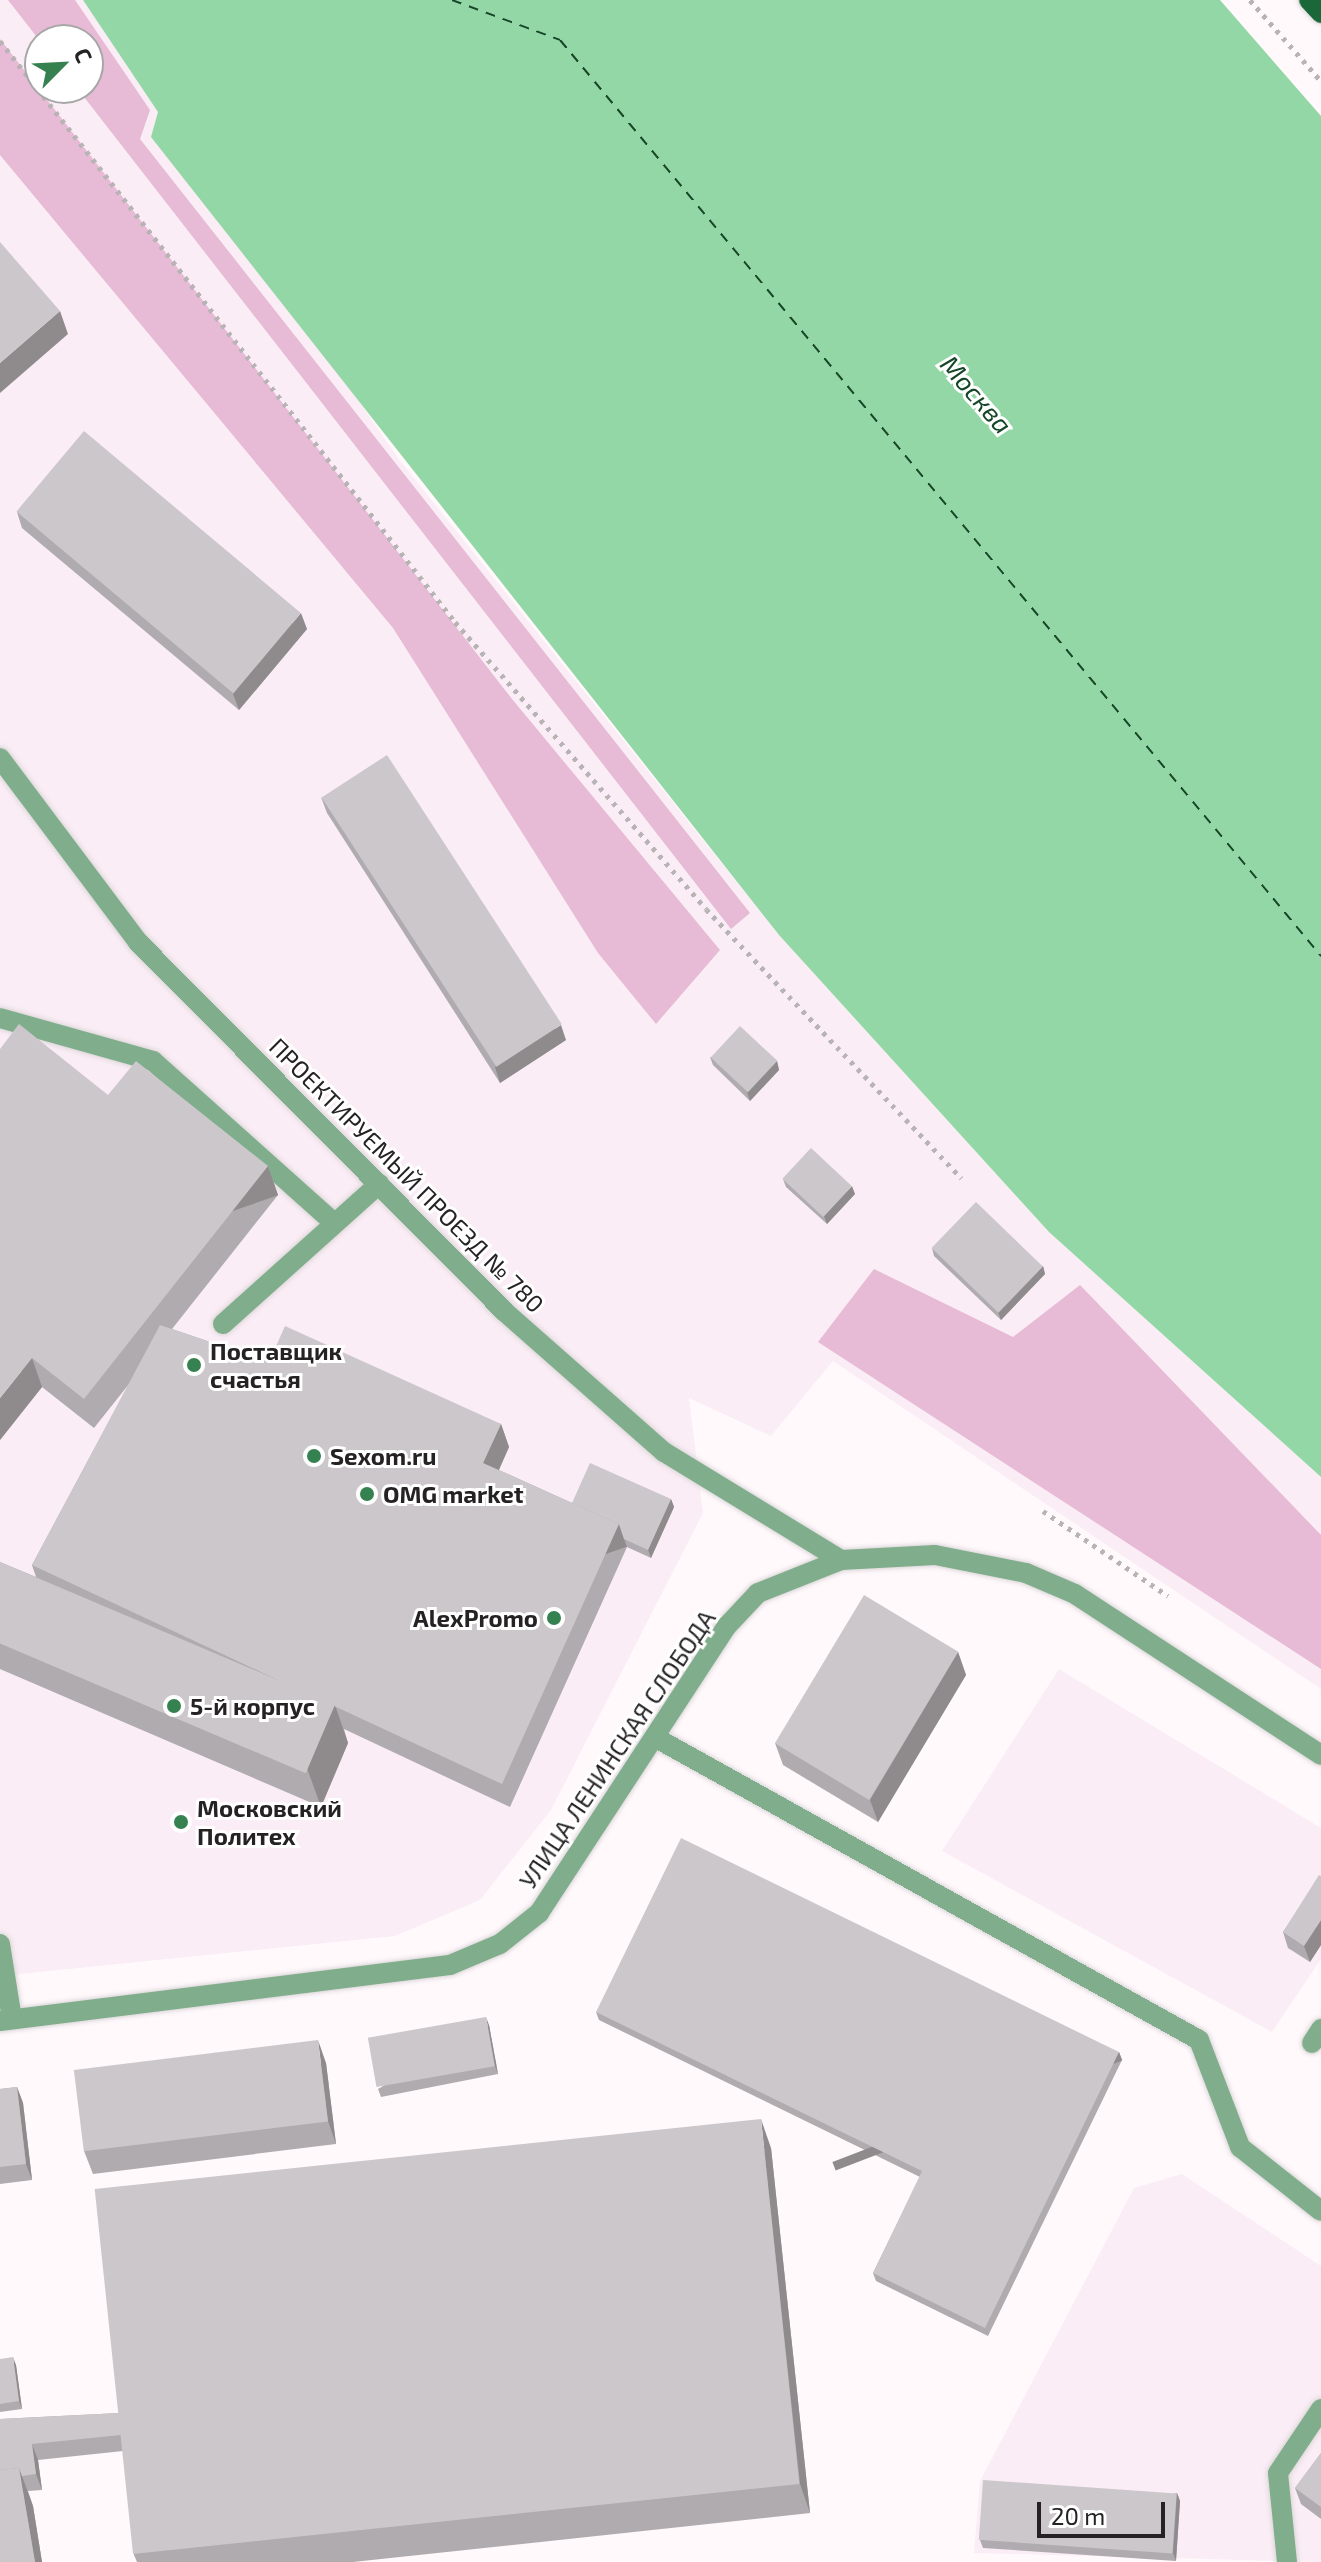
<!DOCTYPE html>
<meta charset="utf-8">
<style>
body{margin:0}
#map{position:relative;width:1321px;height:2562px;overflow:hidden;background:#fff9fc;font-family:"Exo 2",sans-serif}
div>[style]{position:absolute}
.built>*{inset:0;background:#faedf5}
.green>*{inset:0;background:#e7bad5}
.water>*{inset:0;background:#94d7a6}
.ferry>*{height:2px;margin-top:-1px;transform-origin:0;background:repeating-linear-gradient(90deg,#154627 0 10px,transparent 0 18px)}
.path>*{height:5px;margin-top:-2.5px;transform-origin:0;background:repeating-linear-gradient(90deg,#b8b3b5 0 4px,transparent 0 10px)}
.roads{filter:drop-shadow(0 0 2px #dcd7d9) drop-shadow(0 0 2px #dcd7d9)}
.minor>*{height:20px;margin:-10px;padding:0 10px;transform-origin:10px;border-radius:10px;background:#80ae8c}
.major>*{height:20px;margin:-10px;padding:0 10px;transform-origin:10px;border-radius:10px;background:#1a6839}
.wall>*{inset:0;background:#afabae}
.shaded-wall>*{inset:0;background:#8f8b8d;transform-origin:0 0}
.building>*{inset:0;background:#ccc7ca;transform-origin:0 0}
.dots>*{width:22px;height:22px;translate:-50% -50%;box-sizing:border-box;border:4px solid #fff;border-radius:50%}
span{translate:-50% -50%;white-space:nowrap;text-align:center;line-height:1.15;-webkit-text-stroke:6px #fff;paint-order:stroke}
.street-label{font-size:24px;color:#242223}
.poi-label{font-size:24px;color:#242223;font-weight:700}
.left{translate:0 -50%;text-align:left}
.right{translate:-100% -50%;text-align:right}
.water-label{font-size:26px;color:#154627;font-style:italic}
.north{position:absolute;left:24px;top:24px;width:80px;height:80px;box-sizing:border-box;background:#fff;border:2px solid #a7a7a7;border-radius:50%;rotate:66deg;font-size:22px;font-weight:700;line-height:32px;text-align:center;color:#242223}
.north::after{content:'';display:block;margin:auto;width:28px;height:36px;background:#35814f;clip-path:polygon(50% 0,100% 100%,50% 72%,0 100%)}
.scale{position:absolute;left:1037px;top:2502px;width:128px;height:36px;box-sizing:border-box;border:4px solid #242223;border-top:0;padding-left:10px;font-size:24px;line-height:28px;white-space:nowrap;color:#242223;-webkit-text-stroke:6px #fff;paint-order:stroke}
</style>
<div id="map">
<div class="built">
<i style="clip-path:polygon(evenodd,0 0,83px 0,398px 458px,779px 935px,1049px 1232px,1321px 1477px,1321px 1689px,833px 1361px,771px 1436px,689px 1398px,703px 1513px,551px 1810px,480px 1900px,395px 1936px,0 1976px,0 0,40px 40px,88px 40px,88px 88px,40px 88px,40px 40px)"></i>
<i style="clip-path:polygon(1059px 1669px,1321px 1828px,1321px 1959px,1272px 2032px,942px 1851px)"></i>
<i style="clip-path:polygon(1182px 2174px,1321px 2266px,1321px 2562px,974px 2553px,980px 2481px,1134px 2188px)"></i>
</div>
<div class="green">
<i style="clip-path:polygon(8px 0,75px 0,150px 110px,140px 139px,750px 913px,731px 929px,77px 88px,88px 88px,88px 40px,40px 41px)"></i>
<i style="clip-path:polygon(0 39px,512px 699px,720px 950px,656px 1024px,598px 953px,393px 628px,0 155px)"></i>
<i style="clip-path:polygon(874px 1269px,1013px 1337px,1080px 1285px,1321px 1535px,1321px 1669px,818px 1342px)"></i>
</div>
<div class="water">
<i style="clip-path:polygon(83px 0,1220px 0,1321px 116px,1321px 1477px,1049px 1232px,779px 935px,151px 137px,158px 112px)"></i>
</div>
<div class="ferry">
<i style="left:452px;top:0;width:115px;rotate:20.3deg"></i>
<i style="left:560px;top:40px;width:1191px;rotate:50.28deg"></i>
</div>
<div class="path">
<i style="left:1250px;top:0;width:108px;rotate:48.8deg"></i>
<i style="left:0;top:41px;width:738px;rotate:51.93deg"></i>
<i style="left:455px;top:622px;width:381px;rotate:48.8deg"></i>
<i style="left:706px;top:909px;width:371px;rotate:46.5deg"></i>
<i style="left:1043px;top:1511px;width:151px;rotate:34.2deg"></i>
</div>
<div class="roads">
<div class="minor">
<i style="left:0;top:758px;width:230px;rotate:53.1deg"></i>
<i style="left:138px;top:942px;width:520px;rotate:45.23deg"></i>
<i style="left:504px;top:1311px;width:213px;rotate:41.4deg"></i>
<i style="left:664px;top:1452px;width:207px;rotate:31.4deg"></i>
<i style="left:0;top:1018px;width:159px;rotate:15.7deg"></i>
<i style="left:153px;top:1061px;width:243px;rotate:41.8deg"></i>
<i style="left:223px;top:1324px;width:210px;rotate:-41.9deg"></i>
<i style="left:658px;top:1739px;width:619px;rotate:29.09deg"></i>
<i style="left:1199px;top:2040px;width:115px;rotate:69deg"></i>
<i style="left:1240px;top:2147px;width:103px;rotate:38.3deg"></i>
<i style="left:0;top:1944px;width:76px;rotate:80.9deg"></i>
<i style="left:0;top:2021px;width:453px;rotate:-7.1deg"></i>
<i style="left:450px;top:1965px;width:54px;rotate:-22.8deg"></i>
<i style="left:500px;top:1944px;width:50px;rotate:-38.5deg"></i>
<i style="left:539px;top:1913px;width:343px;rotate:-56.8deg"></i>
<i style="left:727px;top:1626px;width:45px;rotate:-46.8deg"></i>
<i style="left:758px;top:1593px;width:89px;rotate:-21.7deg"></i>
<i style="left:841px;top:1560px;width:94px;rotate:-3deg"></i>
<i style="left:935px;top:1555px;width:93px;rotate:11.2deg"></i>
<i style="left:1026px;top:1573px;width:53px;rotate:23.2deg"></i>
<i style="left:1075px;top:1594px;width:294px;rotate:33.2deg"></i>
<i style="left:1312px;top:2043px;width:17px;rotate:-57deg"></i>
<i style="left:1287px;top:2562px;width:89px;rotate:-95.8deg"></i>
<i style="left:1278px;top:2473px;width:77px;rotate:-56.1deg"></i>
</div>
<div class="major">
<i style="left:1309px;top:0;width:18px;rotate:47deg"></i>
</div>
</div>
<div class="wall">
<i style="clip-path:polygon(17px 512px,307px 629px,239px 710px,22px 528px)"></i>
<i style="clip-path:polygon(321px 797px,566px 1040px,500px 1083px,327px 813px)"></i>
<i style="clip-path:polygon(710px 1057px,777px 1061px,779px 1070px,750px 1101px,713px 1065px)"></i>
<i style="clip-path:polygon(108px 1095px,268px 1166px,278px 1195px,172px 1329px,269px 1362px,501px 1424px,509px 1447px,499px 1470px,572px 1503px,671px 1499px,674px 1507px,651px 1558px,627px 1547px,510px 1807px,344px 1729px,348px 1743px,321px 1807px,0 1669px,0 1562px,36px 1577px,32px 1565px,129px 1384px,94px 1428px,42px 1387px,0 1440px)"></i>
<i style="clip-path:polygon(783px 1179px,855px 1194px,827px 1224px,786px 1187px)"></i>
<i style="clip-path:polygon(932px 1248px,1043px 1266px,1045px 1274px,1001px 1320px,934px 1256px)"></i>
<i style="clip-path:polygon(958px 1652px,966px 1675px,878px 1822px,783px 1765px,775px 1743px)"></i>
<i style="clip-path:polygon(1321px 1876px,1321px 1945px,1310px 1962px,1288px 1948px,1283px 1932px)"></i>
<i style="clip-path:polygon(596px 2012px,1119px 2052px,1122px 2060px,988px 2336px,876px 2281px,873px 2273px,920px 2177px,599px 2020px)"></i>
<i style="clip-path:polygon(489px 2025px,498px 2074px,381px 2097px,378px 2089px)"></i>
<i style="clip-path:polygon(326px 2063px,336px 2144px,93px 2174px,84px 2151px)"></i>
<i style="clip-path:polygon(17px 2087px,23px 2103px,32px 2180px,0 2184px,0 2089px)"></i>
<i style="clip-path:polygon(771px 2148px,810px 2513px,353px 2562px,137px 2562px,134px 2555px,123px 2451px,38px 2460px,42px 2490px,28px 2491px,33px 2506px,42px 2562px,0 2562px,0 2419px,119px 2413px)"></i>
<i style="clip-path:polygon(0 2359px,16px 2365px,22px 2409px,0 2412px)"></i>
<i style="clip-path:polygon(1321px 2453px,1321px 2519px,1301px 2504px,1295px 2488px)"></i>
<i style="clip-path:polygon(1177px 2493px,1180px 2501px,1176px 2561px,983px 2548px,980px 2540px)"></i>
</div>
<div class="shaded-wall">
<i style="clip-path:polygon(60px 311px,68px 334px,0 393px,0 363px)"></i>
<i style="clip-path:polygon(301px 613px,307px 629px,239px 710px,233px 694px)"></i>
<i style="clip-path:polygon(561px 1025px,566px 1040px,500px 1083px,495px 1067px)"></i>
<i style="clip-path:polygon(777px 1061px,779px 1070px,750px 1101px,747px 1092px)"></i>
<i style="left:268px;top:1166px;width:31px;height:297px;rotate:71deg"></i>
<i style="clip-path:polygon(852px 1186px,855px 1194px,827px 1224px,824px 1216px)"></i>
<i style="clip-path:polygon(1043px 1266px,1045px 1274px,1001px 1320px,998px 1312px)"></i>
<i style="clip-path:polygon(32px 1358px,42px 1387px,0 1440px,0 1398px)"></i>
<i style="clip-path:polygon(501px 1424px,509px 1447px,492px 1485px,483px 1463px)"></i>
<i style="clip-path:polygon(671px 1499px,674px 1507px,651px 1558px,648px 1550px)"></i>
<i style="left:619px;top:1524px;width:24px;height:285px;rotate:71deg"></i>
<i style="clip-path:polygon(958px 1652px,966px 1675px,878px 1822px,870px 1800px)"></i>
<i style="clip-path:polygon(335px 1705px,348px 1743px,321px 1807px,307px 1768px)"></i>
<i style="clip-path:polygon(1321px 1920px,1321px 1945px,1310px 1962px,1304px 1946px)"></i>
<i style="clip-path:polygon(486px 2017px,489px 2025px,498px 2074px,495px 2066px)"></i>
<i style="clip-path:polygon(318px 2040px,326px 2063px,336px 2144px,328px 2121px)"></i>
<i style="left:1119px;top:2052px;width:9px;height:307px;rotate:69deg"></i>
<i style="clip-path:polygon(17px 2087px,23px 2103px,32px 2180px,26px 2164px)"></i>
<i style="clip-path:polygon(761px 2119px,771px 2148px,810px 2513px,800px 2484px)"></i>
<i style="clip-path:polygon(13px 2357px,16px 2365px,22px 2409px,19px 2401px)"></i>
<i style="clip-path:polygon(32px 2444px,38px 2460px,42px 2490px,36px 2474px)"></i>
<i style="clip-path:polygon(19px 2468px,33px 2506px,42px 2562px,35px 2562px)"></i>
<i style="clip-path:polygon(1177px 2493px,1180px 2501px,1176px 2561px,1173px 2553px)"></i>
</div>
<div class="building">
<i style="clip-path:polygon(0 242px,60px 311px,0 363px)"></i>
<i style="left:84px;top:431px;width:283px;height:105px;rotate:40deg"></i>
<i style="left:387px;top:755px;width:321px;height:78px;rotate:57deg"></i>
<i style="clip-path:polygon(19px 1024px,108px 1095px,136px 1061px,268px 1166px,84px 1399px,32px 1358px,0 1398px,0 1049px)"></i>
<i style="left:740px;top:1026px;width:51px;height:43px;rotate:43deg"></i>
<i style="left:811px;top:1148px;width:56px;height:42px;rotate:43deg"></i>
<i style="left:976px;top:1202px;width:93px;height:64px;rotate:44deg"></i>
<i style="clip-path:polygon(160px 1325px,269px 1362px,285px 1326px,501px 1424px,483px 1463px,619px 1524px,502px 1784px,334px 1706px,335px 1705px,295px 1688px,32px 1565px)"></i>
<i style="clip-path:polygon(590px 1463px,671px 1499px,648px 1550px,624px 1539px,619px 1524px,572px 1503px)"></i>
<i style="left:0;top:1562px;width:364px;height:75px;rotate:23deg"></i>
<i style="left:864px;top:1595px;width:110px;height:173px;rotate:31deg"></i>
<i style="clip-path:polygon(681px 1838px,1119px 2052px,985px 2328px,873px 2273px,922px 2171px,596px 2012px)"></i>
<i style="clip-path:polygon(1319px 1875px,1321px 1876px,1321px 1920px,1304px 1946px,1283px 1932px)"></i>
<i style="left:486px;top:2017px;width:50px;height:120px;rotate:80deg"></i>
<i style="left:318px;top:2040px;width:82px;height:246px;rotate:83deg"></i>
<i style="clip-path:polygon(17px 2087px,26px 2164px,0 2167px,0 2089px)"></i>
<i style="left:761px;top:2119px;width:367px;height:670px;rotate:84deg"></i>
<i style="clip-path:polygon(13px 2357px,19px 2401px,0 2404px,0 2359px)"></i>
<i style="clip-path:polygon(119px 2413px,121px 2435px,32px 2444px,36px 2474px,22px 2476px,19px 2468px,0 2470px,0 2419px)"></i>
<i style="clip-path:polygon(1321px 2453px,1321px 2507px,1295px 2488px)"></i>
<i style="clip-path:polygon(19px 2468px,35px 2562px,0 2562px,0 2470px)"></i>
<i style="left:983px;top:2480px;width:194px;height:60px;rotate:4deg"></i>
</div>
<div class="dots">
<i style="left:194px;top:1365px;background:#35814f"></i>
<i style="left:314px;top:1456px;background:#35814f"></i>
<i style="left:367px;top:1494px;background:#35814f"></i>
<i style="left:554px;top:1618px;background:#35814f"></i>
<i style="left:174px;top:1706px;background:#35814f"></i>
<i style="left:181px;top:1822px;background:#35814f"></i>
</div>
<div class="street-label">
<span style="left:407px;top:1175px;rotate:45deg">ПРОЕКТИРУЕМЫЙ ПРОЕЗД № 780</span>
<span style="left:617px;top:1749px;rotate:-56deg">УЛИЦА ЛЕНИНСКАЯ СЛОБОДА</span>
</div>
<div class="poi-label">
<span class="left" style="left:210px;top:1365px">Поставщик<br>счастья</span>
<span class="left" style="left:330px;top:1456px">Sexom.ru</span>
<span class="left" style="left:383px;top:1494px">OMG market</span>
<span class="right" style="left:538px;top:1618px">AlexPromo</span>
<span class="left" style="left:190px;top:1706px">5-й корпус</span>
<span class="left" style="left:197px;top:1822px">Московский<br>Политех</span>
</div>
<div class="water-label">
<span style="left:977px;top:394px;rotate:49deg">Москва</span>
</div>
<div class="north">С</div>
<div class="scale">20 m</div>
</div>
